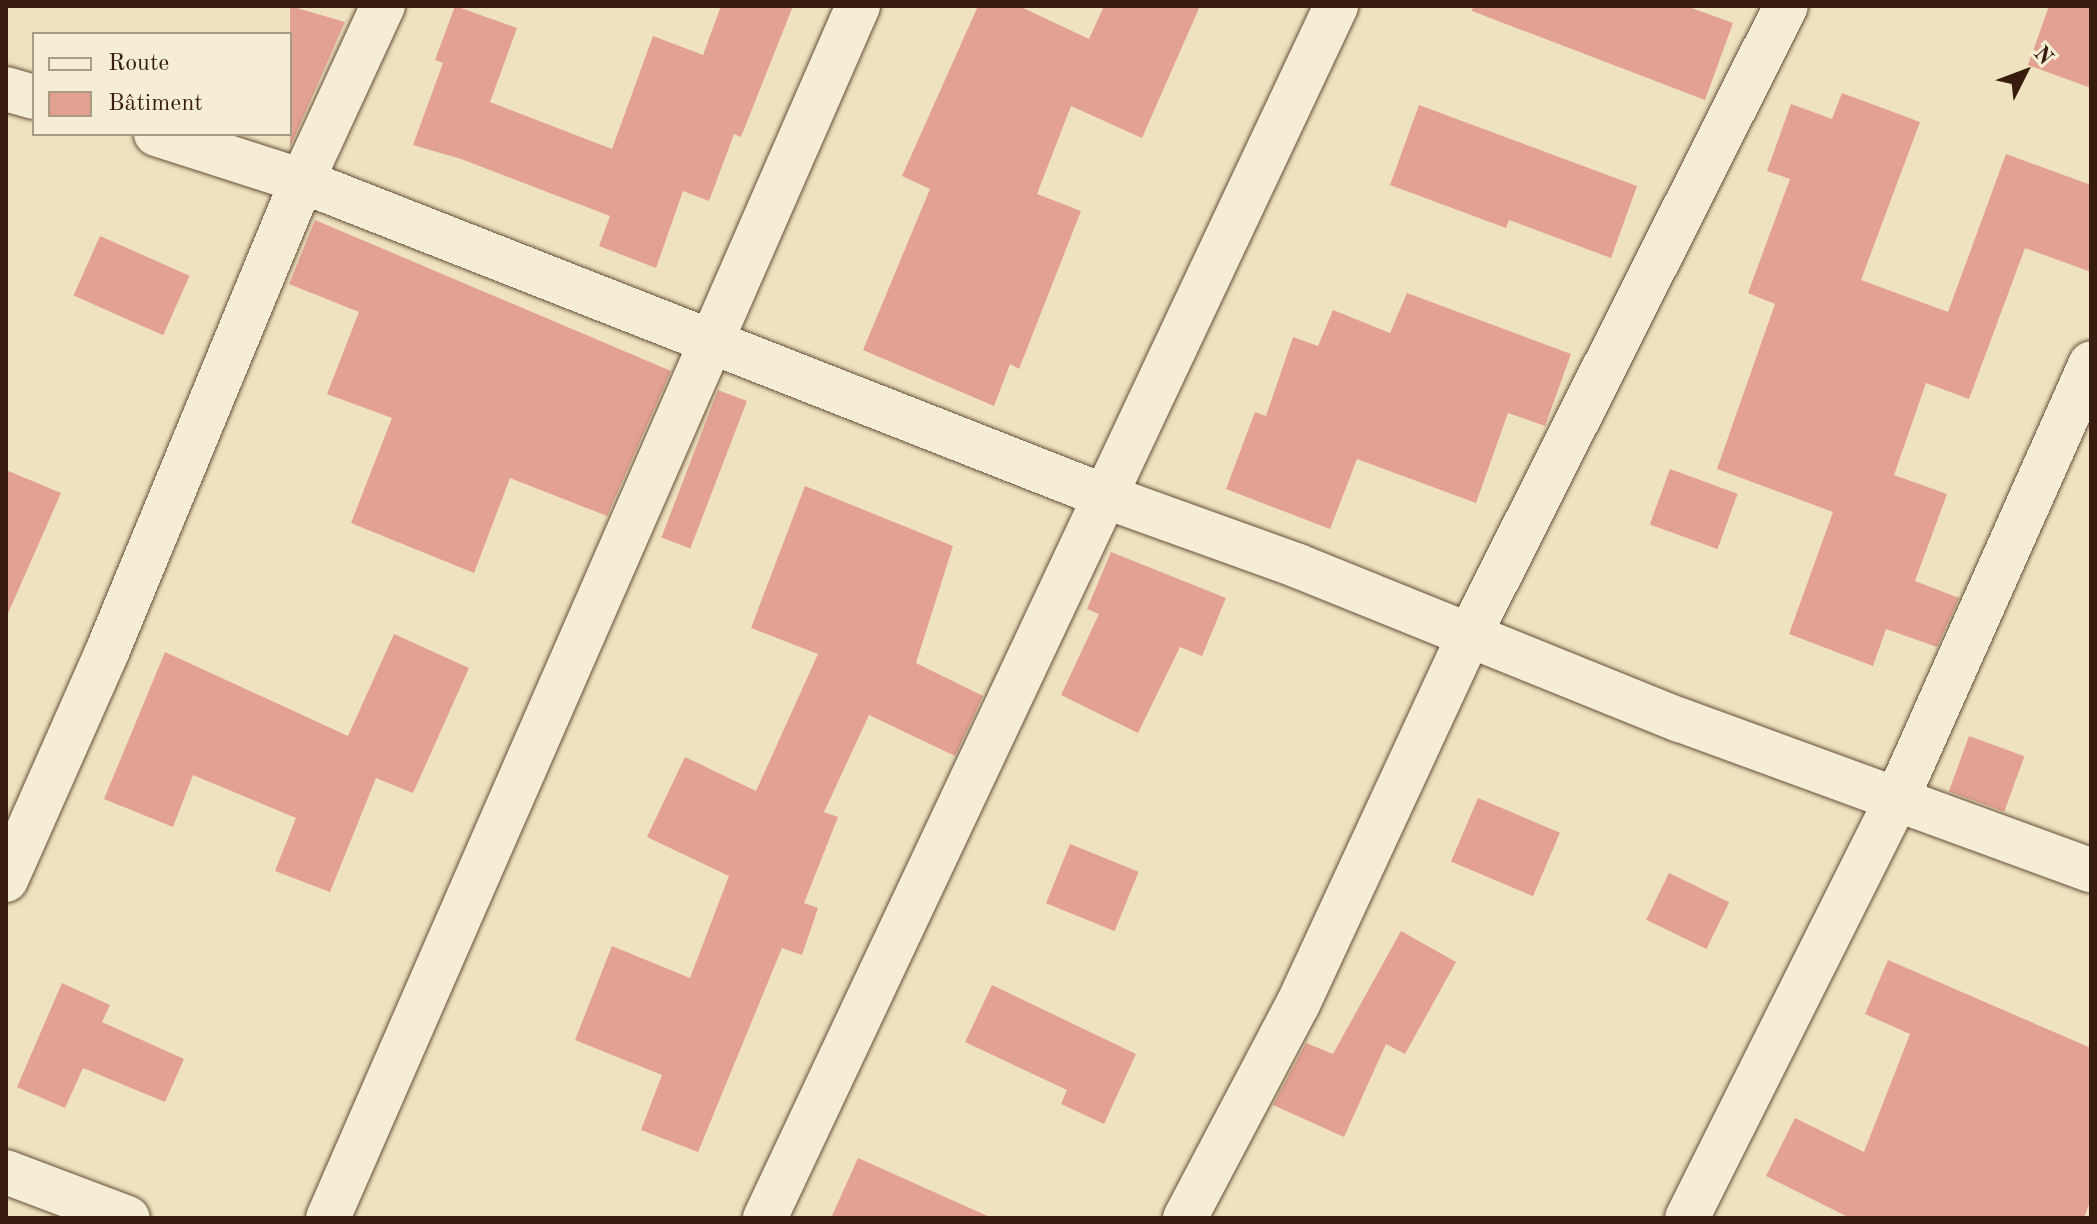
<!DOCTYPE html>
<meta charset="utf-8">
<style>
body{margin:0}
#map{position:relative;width:2097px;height:1224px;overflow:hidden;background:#efe3bf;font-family:"Old Standard TT",serif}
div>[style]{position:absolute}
.building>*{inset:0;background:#e3a191;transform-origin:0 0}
.roads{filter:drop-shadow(0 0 2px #664e3a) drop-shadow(0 0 2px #664e3a)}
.minor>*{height:44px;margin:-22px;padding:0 22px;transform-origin:22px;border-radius:22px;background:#f5edd5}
span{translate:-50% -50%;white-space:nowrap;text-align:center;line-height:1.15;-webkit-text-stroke:7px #f5edd5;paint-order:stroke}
.frame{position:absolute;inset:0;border:8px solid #381d0e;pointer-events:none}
.legend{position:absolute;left:32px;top:32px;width:260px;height:104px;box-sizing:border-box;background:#f5edd5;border:2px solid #a99a85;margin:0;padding:10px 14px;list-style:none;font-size:24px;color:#381d0e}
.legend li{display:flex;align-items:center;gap:16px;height:40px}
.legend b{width:40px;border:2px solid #a99a85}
.north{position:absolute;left:1985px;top:32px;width:80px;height:80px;-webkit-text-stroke:6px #f5edd5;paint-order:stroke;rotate:48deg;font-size:22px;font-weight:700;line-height:32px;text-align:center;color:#381d0e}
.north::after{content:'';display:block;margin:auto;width:28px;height:36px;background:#381d0e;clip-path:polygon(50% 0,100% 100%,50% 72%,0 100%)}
</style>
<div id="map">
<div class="building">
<i style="clip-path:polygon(290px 6px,345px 22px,290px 147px)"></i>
<i style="clip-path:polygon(455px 6px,517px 28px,490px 102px,612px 149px,653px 36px,703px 55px,721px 6px,793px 6px,741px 137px,734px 134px,709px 201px,683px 191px,656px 268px,599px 246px,610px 216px,461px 159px,413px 145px,443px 63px,435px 60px)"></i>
<i style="clip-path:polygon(978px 6px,1019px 6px,1089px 39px,1104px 6px,1200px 6px,1142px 138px,1071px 106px,1037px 194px,1081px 211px,1019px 369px,1010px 364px,994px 406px,863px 350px,930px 189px,902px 176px)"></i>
<i style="clip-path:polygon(1473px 6px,1686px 6px,1733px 23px,1705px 100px,1472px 11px)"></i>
<i style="clip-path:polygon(2049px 6px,2091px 6px,2091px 88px,2028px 65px)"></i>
<i style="clip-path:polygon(1842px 93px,1920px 122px,1861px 280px,1948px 312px,2006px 154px,2091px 185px,2091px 272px,2025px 248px,1969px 399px,1926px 383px,1894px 475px,1947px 494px,1915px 581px,1959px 598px,1937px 647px,1886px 629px,1873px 666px,1789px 634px,1833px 512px,1717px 469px,1775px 304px,1748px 293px,1790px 179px,1767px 171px,1791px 104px,1832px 119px)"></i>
<i style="clip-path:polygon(1419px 105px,1637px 186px,1611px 258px,1509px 220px,1506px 228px,1390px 185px)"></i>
<i style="clip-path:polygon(315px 220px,671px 371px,607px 516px,510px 478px,474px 573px,351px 523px,392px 418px,327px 394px,359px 312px,289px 284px)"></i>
<i style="left:100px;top:236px;width:98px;height:65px;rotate:24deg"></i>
<i style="clip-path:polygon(1407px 293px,1571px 354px,1545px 426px,1508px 413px,1476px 503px,1357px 459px,1330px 529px,1226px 489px,1255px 412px,1266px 416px,1293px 337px,1318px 346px,1333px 310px,1390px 333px)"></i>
<i style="left:718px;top:390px;width:31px;height:158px;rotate:21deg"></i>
<i style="left:1670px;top:469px;width:72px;height:59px;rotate:20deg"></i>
<i style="clip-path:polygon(6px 470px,61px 493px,6px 618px)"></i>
<i style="clip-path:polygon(805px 486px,953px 546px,916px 663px,983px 696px,955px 756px,869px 715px,824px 812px,838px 817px,804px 903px,818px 908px,802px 955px,782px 948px,698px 1152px,641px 1130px,662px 1075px,575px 1040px,612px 946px,690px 978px,729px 876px,647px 837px,685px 757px,756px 791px,818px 654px,751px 628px)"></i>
<i style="clip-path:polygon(1111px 552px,1226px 598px,1202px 656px,1180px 647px,1138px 733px,1061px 695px,1099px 614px,1087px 609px)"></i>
<i style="clip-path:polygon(394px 634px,469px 668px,413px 793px,376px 778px,330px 892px,275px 871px,296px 818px,193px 775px,173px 827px,104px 799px,165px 652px,348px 736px)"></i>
<i style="left:1969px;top:736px;width:59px;height:59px;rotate:20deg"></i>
<i style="left:1478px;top:798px;width:89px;height:69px;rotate:23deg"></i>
<i style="left:1070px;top:844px;width:74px;height:64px;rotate:22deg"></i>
<i style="left:1669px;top:873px;width:67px;height:52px;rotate:26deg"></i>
<i style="clip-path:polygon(1401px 931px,1456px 962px,1405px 1054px,1386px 1044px,1344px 1137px,1273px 1105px,1306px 1043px,1333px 1054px)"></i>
<i style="clip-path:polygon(1888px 960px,2091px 1048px,2091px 1199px,2084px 1218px,1850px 1218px,1766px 1176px,1795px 1118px,1864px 1152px,1910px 1034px,1865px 1014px)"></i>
<i style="clip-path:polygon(62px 983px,110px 1005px,102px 1022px,184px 1059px,165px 1102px,83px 1068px,65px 1108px,17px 1087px)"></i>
<i style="clip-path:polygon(992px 985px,1136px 1054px,1104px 1124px,1061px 1104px,1067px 1090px,965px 1042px)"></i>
<i style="clip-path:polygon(858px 1158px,992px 1218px,831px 1218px)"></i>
</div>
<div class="roads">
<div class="minor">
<i style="left:6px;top:89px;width:29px;rotate:16deg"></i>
<i style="left:156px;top:134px;width:153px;rotate:17.8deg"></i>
<i style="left:302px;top:181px;width:862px;rotate:21.44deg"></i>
<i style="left:1104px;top:496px;width:206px;rotate:19.8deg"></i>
<i style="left:1298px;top:566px;width:412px;rotate:22deg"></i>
<i style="left:1680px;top:720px;width:438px;rotate:20.1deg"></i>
<i style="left:6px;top:880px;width:249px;rotate:-66.1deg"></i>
<i style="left:107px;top:652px;width:510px;rotate:-67.51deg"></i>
<i style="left:302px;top:181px;width:193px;rotate:-65.2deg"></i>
<i style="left:6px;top:1172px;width:130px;rotate:20.7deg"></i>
<i style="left:328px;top:1218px;width:1323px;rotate:-66.38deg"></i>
<i style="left:765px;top:1218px;width:1340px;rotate:-64.77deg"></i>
<i style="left:1185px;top:1218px;width:242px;rotate:-62.2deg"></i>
<i style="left:1298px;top:1004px;width:404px;rotate:-65.1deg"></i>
<i style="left:1468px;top:638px;width:707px;rotate:-63.29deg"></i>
<i style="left:1687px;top:1218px;width:466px;rotate:-63.4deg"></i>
<i style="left:1896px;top:801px;width:479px;rotate:-66deg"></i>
</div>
</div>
<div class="frame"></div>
<ul class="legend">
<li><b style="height:10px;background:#f5edd5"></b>Route</li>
<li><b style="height:22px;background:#e3a191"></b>Bâtiment</li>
</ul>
<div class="north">N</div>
</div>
